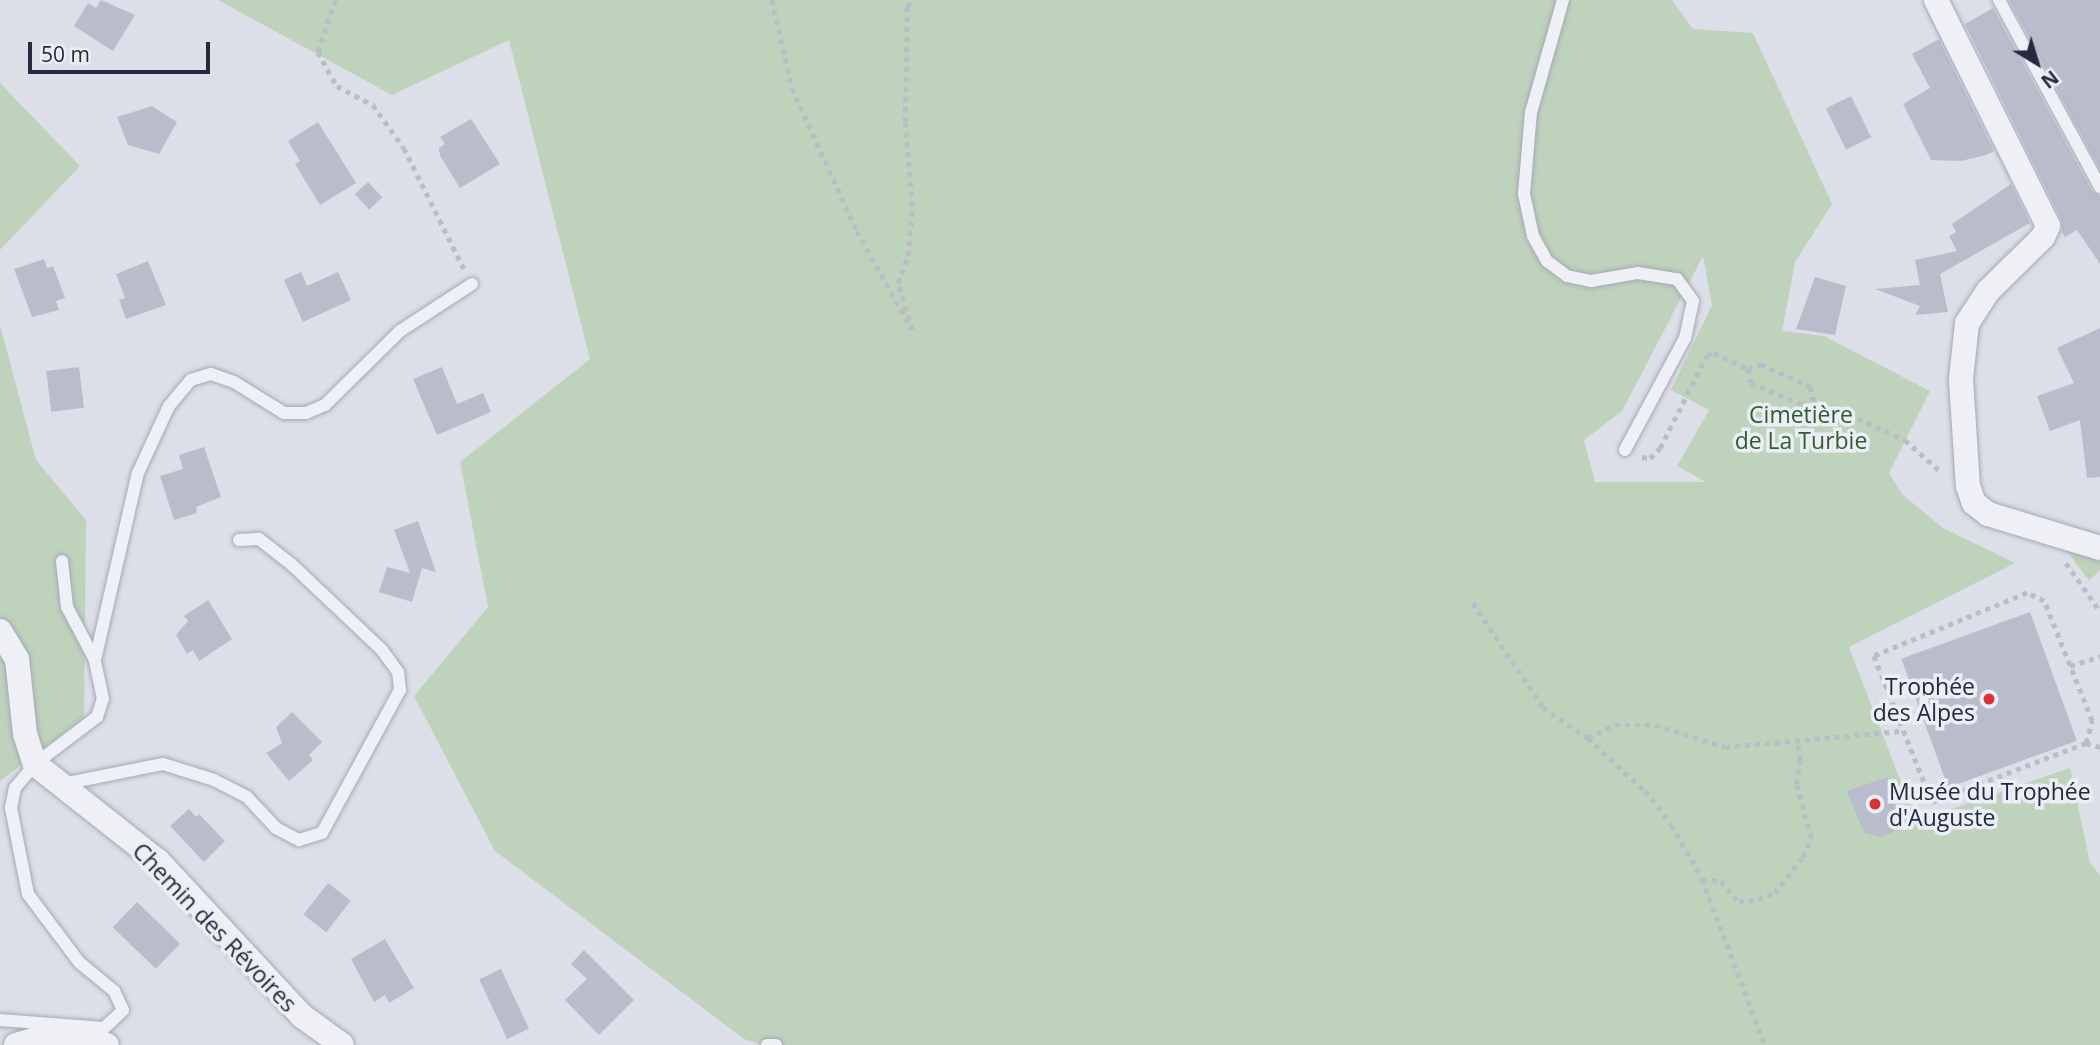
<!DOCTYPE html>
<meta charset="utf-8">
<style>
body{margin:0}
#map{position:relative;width:2100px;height:1045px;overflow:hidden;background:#dcdfe8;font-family:"Open Sans",sans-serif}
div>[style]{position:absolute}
.green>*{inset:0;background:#bed2bc}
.building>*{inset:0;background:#b9bdcb;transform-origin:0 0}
.path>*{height:4.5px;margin-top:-2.25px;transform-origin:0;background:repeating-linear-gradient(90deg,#babdc6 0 5px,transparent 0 10px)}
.roads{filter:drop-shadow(0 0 2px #a5a9b5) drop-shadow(0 0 2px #a5a9b5)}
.lane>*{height:12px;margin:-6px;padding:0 6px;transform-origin:6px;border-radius:6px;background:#eff0f6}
.street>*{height:24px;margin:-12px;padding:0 12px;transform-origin:12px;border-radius:12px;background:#eff0f6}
.dots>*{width:19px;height:19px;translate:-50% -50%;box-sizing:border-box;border:4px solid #ebeef5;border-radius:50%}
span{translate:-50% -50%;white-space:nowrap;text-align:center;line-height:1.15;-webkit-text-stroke:7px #ebeef5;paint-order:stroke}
.park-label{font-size:23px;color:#325c30}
.poi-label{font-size:23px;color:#242a3f}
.right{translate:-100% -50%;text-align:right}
.left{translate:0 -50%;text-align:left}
.street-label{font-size:23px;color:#242a3f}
.north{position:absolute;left:2002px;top:28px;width:70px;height:70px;-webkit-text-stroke:5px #ebeef5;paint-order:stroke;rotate:142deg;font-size:19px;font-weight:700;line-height:28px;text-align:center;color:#242a3f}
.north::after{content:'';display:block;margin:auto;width:24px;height:32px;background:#242a3f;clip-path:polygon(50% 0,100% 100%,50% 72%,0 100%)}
.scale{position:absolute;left:28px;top:42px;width:182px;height:32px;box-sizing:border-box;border:4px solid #242a3f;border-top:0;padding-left:9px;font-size:21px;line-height:24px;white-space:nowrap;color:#242a3f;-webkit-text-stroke:5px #ebeef5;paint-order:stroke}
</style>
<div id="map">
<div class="green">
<i style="clip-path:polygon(evenodd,218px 0,1672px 0,1693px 29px,1753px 33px,1832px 204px,1795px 262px,1782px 331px,1824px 336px,1930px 391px,1889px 473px,1902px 494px,1943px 528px,2015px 563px,1849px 647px,1916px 821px,2070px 768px,2090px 863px,2100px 875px,2100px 1045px,763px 1045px,744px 1039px,495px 851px,414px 696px,488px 607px,460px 462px,590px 359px,509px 40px,392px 95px,218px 0,1703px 256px,1712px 305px,1671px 390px,1709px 410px,1677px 466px,1706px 482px,1595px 482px,1584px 440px,1622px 411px,1703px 256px)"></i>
<i style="clip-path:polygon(0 83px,80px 166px,0 250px)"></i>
<i style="clip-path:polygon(0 325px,36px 460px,86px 520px,84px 718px,0 781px)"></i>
<i style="clip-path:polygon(2065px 548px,2100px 557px,2100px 570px,2089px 581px)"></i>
</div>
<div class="building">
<i style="clip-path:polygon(101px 0,135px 15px,113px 51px,74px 26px,88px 3px,96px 8px)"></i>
<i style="clip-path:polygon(2009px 0,2100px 0,2100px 169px)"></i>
<i style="clip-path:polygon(1993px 8px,2092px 191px,2100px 196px,2100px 264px,2077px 230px,2065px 237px,2062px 232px,2061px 219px,1965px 24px)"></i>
<i style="clip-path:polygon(1939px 39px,1994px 151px,1986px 155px,1961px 161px,1931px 160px,1903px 104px,1930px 88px,1912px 54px)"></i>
<i style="left:1851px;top:96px;width:46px;height:28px;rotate:64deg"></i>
<i style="clip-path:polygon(152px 106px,177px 122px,159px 154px,128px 145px,117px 117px)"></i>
<i style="clip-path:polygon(471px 119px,500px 164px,460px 188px,440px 156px,439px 148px,445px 144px,440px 137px)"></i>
<i style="clip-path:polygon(318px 122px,356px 183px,320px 205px,295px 164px,300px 161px,288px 141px)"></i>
<i style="left:368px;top:182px;width:21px;height:18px;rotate:47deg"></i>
<i style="clip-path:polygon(2011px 184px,2030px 223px,1940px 274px,1948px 312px,1915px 315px,1920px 306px,1875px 289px,1920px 285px,1915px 260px,1957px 251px,1949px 236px,1956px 232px,1952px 224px)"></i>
<i style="clip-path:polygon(44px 259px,47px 268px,53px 266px,65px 298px,56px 301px,59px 310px,32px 317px,14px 269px)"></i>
<i style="clip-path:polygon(148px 261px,166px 305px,126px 319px,119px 300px,125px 298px,116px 274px)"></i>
<i style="clip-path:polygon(301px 272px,307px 286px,338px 272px,351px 300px,303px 322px,284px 280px)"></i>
<i style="clip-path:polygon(1815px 277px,1846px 286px,1835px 335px,1796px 329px)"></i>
<i style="clip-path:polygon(2100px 328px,2100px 477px,2087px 478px,2080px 420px,2050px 431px,2037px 396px,2074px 383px,2057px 348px)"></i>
<i style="left:79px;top:367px;width:41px;height:33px;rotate:83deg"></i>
<i style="clip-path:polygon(442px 367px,457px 404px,483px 393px,491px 412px,437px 435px,413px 379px)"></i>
<i style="clip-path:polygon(204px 447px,221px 497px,196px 507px,197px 513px,174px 520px,160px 476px,183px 469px,179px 455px)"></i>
<i style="clip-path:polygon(418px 521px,436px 572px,422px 568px,412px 602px,379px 592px,387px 567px,410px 573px,394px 530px)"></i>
<i style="clip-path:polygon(208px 600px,232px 639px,199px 661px,193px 650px,187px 654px,176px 635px,188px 621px,184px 616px)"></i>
<i style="left:2030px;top:612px;width:137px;height:137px;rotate:70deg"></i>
<i style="clip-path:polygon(292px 712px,322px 742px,309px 755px,313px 760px,289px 781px,266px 753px,282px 743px,276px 727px)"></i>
<i style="clip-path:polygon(1888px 777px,1903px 818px,1893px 832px,1881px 837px,1864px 833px,1847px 791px)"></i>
<i style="clip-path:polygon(189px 809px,196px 817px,199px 814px,225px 841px,204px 862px,170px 826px)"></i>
<i style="left:328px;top:883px;width:29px;height:40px;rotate:38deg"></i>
<i style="left:137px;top:902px;width:60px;height:35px;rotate:44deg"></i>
<i style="clip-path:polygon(385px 939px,414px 988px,389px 1003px,385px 995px,374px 1002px,351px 959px)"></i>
<i style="clip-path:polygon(584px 950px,634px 1000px,599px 1035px,565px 1000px,587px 979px,571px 964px)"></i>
<i style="left:501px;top:969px;width:66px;height:24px;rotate:65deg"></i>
</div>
<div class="path">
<i style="left:336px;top:0;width:55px;rotate:109.1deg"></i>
<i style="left:318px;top:52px;width:39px;rotate:61deg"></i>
<i style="left:337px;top:86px;width:41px;rotate:27.8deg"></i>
<i style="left:373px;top:105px;width:53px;rotate:54.2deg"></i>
<i style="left:404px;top:148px;width:137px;rotate:63.6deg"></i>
<i style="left:772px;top:0;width:90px;rotate:77.2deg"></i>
<i style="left:792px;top:88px;width:157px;rotate:65.6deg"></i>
<i style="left:857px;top:231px;width:113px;rotate:60.9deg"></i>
<i style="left:912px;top:330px;width:49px;rotate:-106.6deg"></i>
<i style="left:898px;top:283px;width:29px;rotate:-70deg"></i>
<i style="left:908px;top:256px;width:49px;rotate:-85.3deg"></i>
<i style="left:912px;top:207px;width:85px;rotate:-94.7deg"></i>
<i style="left:905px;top:122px;width:115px;rotate:-89deg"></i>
<i style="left:907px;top:7px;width:9px;rotate:-54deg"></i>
<i style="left:2068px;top:219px;width:31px;rotate:-36deg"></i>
<i style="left:1748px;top:369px;width:14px;rotate:78deg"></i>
<i style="left:1751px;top:383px;width:56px;rotate:23.3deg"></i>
<i style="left:1802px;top:405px;width:12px;rotate:-35deg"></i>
<i style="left:1642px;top:457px;width:8px;rotate:7deg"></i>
<i style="left:1650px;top:458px;width:14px;rotate:-45deg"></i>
<i style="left:1660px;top:448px;width:104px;rotate:-63.2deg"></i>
<i style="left:1707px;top:355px;width:7px;rotate:-16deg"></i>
<i style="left:1714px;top:353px;width:38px;rotate:25deg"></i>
<i style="left:1748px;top:369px;width:14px;rotate:-21deg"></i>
<i style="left:1761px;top:364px;width:55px;rotate:24.7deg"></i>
<i style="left:1811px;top:387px;width:11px;rotate:85deg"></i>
<i style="left:1812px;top:398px;width:102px;rotate:24.3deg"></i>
<i style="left:1905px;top:440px;width:50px;rotate:41.7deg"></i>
<i style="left:2066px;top:563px;width:59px;rotate:54.7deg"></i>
<i style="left:1473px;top:603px;width:125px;rotate:56.1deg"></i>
<i style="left:1543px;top:707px;width:55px;rotate:34.6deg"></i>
<i style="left:1588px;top:738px;width:78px;rotate:42.9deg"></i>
<i style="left:1645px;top:791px;width:43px;rotate:51.5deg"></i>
<i style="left:1672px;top:825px;width:62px;rotate:60.9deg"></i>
<i style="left:1702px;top:879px;width:178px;rotate:69.2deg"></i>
<i style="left:2070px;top:666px;width:32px;rotate:-18deg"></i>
<i style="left:1588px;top:738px;width:30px;rotate:-26deg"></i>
<i style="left:1615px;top:725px;width:40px"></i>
<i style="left:1655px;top:725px;width:73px;rotate:17.4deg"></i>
<i style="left:1725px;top:747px;width:177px;rotate:-5.2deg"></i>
<i style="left:2086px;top:743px;width:23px;rotate:-75deg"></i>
<i style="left:2092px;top:721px;width:129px;rotate:-111.8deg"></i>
<i style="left:2044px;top:601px;width:19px;rotate:-155deg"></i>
<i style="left:2027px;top:593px;width:165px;rotate:157.6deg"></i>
<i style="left:1874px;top:656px;width:157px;rotate:68.3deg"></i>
<i style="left:1932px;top:802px;width:165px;rotate:-21deg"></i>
<i style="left:2086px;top:743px;width:15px;rotate:16deg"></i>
<i style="left:1702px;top:879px;width:19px;rotate:6deg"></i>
<i style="left:1721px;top:881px;width:28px;rotate:49deg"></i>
<i style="left:1739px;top:902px;width:19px;rotate:-9deg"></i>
<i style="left:1758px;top:899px;width:17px;rotate:-21deg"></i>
<i style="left:1774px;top:893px;width:46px;rotate:-51.1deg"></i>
<i style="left:1803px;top:857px;width:21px;rotate:-67deg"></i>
<i style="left:1811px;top:838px;width:56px;rotate:-105.5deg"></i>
<i style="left:1796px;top:784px;width:24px;rotate:-81deg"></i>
<i style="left:1800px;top:760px;width:20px;rotate:-99deg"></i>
</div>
<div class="roads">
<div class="lane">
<i style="left:1563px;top:0;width:116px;rotate:105.9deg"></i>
<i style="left:1531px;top:112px;width:82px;rotate:94.9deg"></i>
<i style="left:1524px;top:194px;width:43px;rotate:77.9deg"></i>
<i style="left:1533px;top:236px;width:29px;rotate:61deg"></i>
<i style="left:1547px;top:261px;width:25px;rotate:37deg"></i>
<i style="left:1567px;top:276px;width:25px;rotate:12deg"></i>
<i style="left:1591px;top:281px;width:48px;rotate:-9.7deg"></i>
<i style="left:1638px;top:273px;width:39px;rotate:9deg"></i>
<i style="left:1677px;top:279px;width:27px;rotate:54deg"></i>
<i style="left:1693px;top:301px;width:38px;rotate:102deg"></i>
<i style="left:1685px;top:338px;width:127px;rotate:118.2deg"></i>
<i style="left:1999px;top:0;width:213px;rotate:61.6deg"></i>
<i style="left:95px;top:660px;width:192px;rotate:-77.1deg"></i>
<i style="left:138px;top:473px;width:74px;rotate:-65.2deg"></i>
<i style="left:169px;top:406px;width:34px;rotate:-50deg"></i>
<i style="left:191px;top:380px;width:21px;rotate:-17deg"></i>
<i style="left:211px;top:374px;width:24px;rotate:19deg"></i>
<i style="left:234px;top:382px;width:59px;rotate:31.8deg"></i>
<i style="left:284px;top:413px;width:22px"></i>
<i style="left:306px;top:413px;width:21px;rotate:-23deg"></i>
<i style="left:325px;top:405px;width:105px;rotate:-44.6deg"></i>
<i style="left:400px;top:331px;width:86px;rotate:-33.1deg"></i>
<i style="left:65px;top:789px;width:11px;rotate:-41deg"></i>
<i style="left:73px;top:782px;width:92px;rotate:-11.3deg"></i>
<i style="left:163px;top:764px;width:53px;rotate:17.4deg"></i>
<i style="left:214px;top:780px;width:37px;rotate:27deg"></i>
<i style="left:247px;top:797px;width:42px;rotate:46.9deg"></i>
<i style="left:276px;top:828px;width:26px;rotate:28deg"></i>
<i style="left:299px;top:840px;width:24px;rotate:-17deg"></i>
<i style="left:322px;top:833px;width:163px;rotate:-61.4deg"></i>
<i style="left:400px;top:690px;width:18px;rotate:-96deg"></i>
<i style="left:398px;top:672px;width:27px;rotate:-126deg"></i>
<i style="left:382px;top:650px;width:125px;rotate:-136.6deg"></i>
<i style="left:291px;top:564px;width:41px;rotate:-142deg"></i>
<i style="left:259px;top:539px;width:20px;rotate:177deg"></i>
<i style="left:0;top:1020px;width:104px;rotate:4.4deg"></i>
<i style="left:104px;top:1028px;width:26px;rotate:-43deg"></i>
<i style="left:123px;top:1010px;width:21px;rotate:-115deg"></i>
<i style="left:114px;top:991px;width:45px;rotate:-140.4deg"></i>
<i style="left:79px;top:962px;width:85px;rotate:-126.9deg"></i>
<i style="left:28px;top:894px;width:88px;rotate:-101.2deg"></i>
<i style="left:11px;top:808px;width:20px;rotate:-79deg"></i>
<i style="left:15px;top:788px;width:31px;rotate:-50deg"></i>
<i style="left:35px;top:764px;width:78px;rotate:-37.2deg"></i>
<i style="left:97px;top:717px;width:19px;rotate:-72deg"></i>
<i style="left:103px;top:699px;width:40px;rotate:-102deg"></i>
<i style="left:95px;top:660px;width:60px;rotate:-117.8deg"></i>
<i style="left:67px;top:607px;width:46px;rotate:-96.2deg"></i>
<i style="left:767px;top:1045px;width:9px"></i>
</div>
<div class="street">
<i style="left:1936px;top:0;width:252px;rotate:63.6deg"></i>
<i style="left:2048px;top:226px;width:12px;rotate:114deg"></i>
<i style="left:2043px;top:237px;width:77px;rotate:135.5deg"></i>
<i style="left:1988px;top:291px;width:38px;rotate:123deg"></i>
<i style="left:1967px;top:323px;width:56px;rotate:96.1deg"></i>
<i style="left:1961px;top:379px;width:107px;rotate:86.3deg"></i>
<i style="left:1968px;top:486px;width:18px;rotate:71deg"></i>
<i style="left:1974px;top:503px;width:18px;rotate:38deg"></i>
<i style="left:1988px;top:514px;width:117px;rotate:16.9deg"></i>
<i style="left:0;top:631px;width:33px;rotate:59deg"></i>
<i style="left:17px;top:659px;width:75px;rotate:83.9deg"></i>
<i style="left:25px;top:734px;width:32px;rotate:72deg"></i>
<i style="left:35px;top:764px;width:157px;rotate:38.3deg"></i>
<i style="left:158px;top:861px;width:212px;rotate:47.1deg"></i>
<i style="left:302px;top:1016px;width:49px;rotate:35.9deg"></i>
<i style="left:16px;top:1045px;width:21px;rotate:-17deg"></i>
<i style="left:36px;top:1039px;width:71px;rotate:4.8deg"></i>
</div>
</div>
<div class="dots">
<i style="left:1989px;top:699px;background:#da3333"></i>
<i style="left:1875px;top:804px;background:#da3333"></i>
</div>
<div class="park-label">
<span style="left:1801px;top:427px">Cimetière<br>de La Turbie</span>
</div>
<div class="poi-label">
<span class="right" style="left:1975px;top:699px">Trophée<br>des Alpes</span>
<span class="left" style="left:1889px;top:804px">Musée du Trophée<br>d'Auguste</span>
</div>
<div class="street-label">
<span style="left:215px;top:927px;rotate:46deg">Chemin des Révoires</span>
</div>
<div class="north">N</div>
<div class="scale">50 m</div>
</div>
